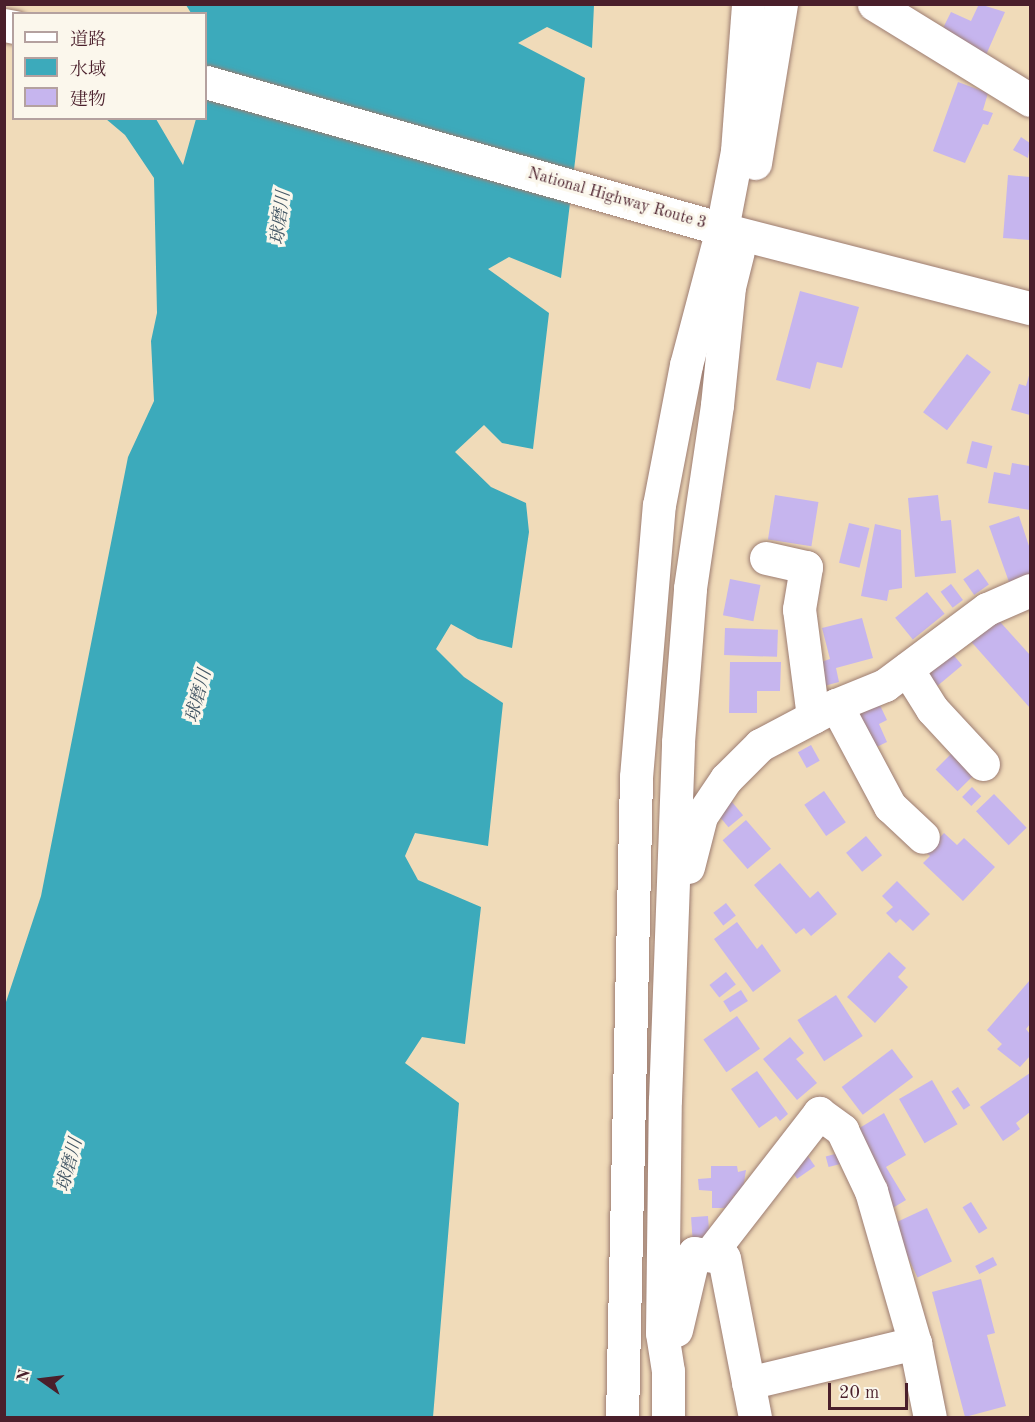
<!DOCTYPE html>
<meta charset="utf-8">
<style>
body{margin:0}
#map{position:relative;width:1035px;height:1422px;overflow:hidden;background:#f0dbb9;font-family:"Old Standard TT","Noto Serif JP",serif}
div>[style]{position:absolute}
.water>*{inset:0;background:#3caabb}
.building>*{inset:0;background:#c6b5ee;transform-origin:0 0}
.roads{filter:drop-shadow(0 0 2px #9d7d72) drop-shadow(0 0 2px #9d7d72)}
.minor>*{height:33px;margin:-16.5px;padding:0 16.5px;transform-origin:16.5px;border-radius:16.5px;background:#fff}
.highway>*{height:33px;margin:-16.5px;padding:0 16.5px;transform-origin:16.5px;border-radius:16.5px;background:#fff}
span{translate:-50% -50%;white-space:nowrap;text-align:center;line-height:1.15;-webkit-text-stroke:6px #fbf7ec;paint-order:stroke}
.street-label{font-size:16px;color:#4a1f2b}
.water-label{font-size:18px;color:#445765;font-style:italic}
.frame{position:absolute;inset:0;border:6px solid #4a1f2b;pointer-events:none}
.legend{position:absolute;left:12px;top:12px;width:195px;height:108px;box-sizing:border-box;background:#fbf7ec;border:2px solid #b4a19f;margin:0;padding:8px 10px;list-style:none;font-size:18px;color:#4a1f2b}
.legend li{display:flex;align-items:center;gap:12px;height:30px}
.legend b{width:30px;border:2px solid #b4a19f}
.north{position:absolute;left:12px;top:1350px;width:60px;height:60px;-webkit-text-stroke:4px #fbf7ec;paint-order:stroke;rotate:284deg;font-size:16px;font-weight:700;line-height:24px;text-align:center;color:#4a1f2b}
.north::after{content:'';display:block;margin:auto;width:21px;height:27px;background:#4a1f2b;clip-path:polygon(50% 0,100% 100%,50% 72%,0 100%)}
.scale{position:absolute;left:828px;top:1383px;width:80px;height:27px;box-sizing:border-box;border:3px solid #4a1f2b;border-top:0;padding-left:8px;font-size:18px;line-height:21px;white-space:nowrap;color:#4a1f2b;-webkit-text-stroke:4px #fbf7ec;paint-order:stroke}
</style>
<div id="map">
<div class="water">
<i style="clip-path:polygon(186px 5px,594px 5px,592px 48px,547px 27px,518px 43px,585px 78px,561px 278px,509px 257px,488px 269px,549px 313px,533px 449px,502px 443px,484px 425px,455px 452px,491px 487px,526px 503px,529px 532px,512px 648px,478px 639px,451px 624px,436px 649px,464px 677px,503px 703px,488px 846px,415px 833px,405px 856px,418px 880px,481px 907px,465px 1044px,422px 1037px,405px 1063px,459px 1103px,433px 1417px,5px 1418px,5px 1005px,41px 896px,128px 457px,154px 401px,151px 341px,157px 313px,154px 178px,125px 135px,106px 119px,156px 119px,183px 165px,196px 119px,206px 118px,206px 14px,191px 13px)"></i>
</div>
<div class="building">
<i style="clip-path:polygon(979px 4px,1005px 12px,986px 55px,940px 34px,951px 12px,971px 21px)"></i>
<i style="clip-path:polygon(958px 82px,988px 93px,983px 110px,993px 113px,988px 125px,983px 124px,965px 163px,933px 151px)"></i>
<i style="clip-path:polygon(1021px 137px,1030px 143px,1028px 158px,1013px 150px)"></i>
<i style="clip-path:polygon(1008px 175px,1030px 177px,1030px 240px,1003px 238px)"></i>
<i style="clip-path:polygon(800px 291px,859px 307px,842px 368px,817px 362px,810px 389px,776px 380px)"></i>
<i style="left:967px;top:354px;width:30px;height:73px;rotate:37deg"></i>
<i style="clip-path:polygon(1030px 372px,1030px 415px,1011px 410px,1019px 384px,1026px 386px)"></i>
<i style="left:972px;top:441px;width:21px;height:23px;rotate:14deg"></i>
<i style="clip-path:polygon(1012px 463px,1030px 466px,1030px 510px,988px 503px,994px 472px,1010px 475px)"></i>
<i style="left:775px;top:495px;width:44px;height:45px;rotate:9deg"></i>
<i style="clip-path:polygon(938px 495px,941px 521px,951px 520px,956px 573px,915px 577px,908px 498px)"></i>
<i style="clip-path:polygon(1019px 516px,1030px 549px,1030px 574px,1009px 582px,989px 526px)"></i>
<i style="left:849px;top:523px;width:21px;height:41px;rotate:14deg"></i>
<i style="clip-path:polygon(875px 524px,901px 530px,902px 588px,889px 590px,887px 601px,861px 596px)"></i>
<i style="left:978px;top:569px;width:19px;height:18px;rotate:55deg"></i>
<i style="left:730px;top:579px;width:31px;height:37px;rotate:11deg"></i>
<i style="left:951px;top:584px;width:20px;height:13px;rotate:53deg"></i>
<i style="left:927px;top:592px;width:28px;height:41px;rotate:51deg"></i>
<i style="clip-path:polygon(993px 614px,1030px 655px,1030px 708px,967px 637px)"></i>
<i style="clip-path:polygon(862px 618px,873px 658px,836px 668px,839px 682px,824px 686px,818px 663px,830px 659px,822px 628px)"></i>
<i style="left:725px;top:628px;width:53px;height:27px;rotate:2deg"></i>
<i style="left:946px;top:646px;width:25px;height:32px;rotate:50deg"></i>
<i style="clip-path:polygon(730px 662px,781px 662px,780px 691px,757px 691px,757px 713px,729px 713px)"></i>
<i style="clip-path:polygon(878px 701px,887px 720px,879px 724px,887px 742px,866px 752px,849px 715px)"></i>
<i style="left:811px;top:745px;width:18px;height:15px;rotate:61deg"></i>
<i style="left:954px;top:751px;width:31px;height:26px;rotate:45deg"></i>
<i style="left:972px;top:787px;width:13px;height:14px;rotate:45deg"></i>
<i style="left:824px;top:791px;width:38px;height:24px;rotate:55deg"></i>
<i style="left:994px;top:794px;width:47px;height:25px;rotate:46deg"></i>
<i style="left:727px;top:796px;width:25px;height:19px;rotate:50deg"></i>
<i style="left:746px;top:820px;width:38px;height:31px;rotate:49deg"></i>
<i style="clip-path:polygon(944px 833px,957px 845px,964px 838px,995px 867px,963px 901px,923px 863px,930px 856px,926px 852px)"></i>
<i style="left:866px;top:836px;width:25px;height:26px;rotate:50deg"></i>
<i style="clip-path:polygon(780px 863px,810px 898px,818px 891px,837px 914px,811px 936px,804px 928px,796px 934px,754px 885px)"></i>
<i style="clip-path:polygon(897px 881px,930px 914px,913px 931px,900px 919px,896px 923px,886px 913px,893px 907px,882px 896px)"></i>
<i style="left:726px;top:903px;width:16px;height:16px;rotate:52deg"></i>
<i style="clip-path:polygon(737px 922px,757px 949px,762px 944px,781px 971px,753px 992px,714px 939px)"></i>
<i style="clip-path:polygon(889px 952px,906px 968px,898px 977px,908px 987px,875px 1023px,847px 997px)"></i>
<i style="left:726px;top:972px;width:16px;height:21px;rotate:52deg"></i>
<i style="clip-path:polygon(1030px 980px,1030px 1024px,1026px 1029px,1030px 1034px,1030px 1056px,1020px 1067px,997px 1049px,1002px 1044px,987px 1030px)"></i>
<i style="left:741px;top:990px;width:13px;height:21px;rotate:58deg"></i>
<i style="left:836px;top:995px;width:49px;height:46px;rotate:57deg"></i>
<i style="left:737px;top:1016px;width:40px;height:41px;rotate:55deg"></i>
<i style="clip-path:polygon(790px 1037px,804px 1053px,796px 1059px,817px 1083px,797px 1100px,763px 1059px)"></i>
<i style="left:892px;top:1049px;width:35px;height:63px;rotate:53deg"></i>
<i style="clip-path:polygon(757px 1071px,788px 1114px,780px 1121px,776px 1116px,759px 1128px,731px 1089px)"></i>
<i style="clip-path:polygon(1030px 1073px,1030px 1112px,1016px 1123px,1020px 1129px,1003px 1141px,980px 1107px)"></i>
<i style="left:932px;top:1080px;width:51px;height:38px;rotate:60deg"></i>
<i style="left:958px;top:1087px;width:22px;height:8px;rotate:56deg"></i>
<i style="clip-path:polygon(884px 1113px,906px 1155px,886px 1167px,906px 1200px,891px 1209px,858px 1129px)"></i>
<i style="left:803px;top:1149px;width:21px;height:22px;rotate:55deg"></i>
<i style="left:846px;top:1151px;width:11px;height:21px;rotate:75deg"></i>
<i style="clip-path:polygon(711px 1166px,737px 1166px,738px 1172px,746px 1170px,742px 1196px,733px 1196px,734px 1208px,712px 1208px,712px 1191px,699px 1190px,698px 1179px,711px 1178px)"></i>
<i style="left:971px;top:1202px;width:31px;height:10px;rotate:58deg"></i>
<i style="left:927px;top:1208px;width:59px;height:38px;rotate:65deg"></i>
<i style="left:708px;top:1216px;width:27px;height:17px;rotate:86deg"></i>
<i style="left:993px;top:1257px;width:9px;height:20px;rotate:63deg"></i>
<i style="clip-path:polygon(981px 1279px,995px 1333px,987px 1335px,1006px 1406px,965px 1417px,932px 1292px)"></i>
</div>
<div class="roads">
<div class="minor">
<i style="left:874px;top:4px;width:183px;rotate:31.6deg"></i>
<i style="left:755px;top:163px;width:161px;rotate:-80.7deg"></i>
<i style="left:766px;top:558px;width:41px;rotate:12.7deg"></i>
<i style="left:806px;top:567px;width:43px;rotate:99.5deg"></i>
<i style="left:799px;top:609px;width:109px;rotate:82.6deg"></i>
<i style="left:907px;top:669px;width:47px;rotate:58deg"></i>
<i style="left:932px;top:709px;width:75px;rotate:47.2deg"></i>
<i style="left:836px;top:705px;width:115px;rotate:61.9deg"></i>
<i style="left:890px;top:806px;width:45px;rotate:43.2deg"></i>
<i style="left:688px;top:867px;width:53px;rotate:-75.7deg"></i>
<i style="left:701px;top:816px;width:45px;rotate:-56deg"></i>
<i style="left:726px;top:779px;width:48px;rotate:-45deg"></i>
<i style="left:760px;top:745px;width:86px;rotate:-27.8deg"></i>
<i style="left:836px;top:705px;width:53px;rotate:-22.2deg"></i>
<i style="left:885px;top:685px;width:127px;rotate:-36.7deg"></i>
<i style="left:987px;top:609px;width:47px;rotate:-23.8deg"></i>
<i style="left:709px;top:1255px;width:180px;rotate:-52.2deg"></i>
<i style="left:819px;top:1113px;width:29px;rotate:36deg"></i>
<i style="left:842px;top:1130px;width:68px;rotate:64.6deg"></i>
<i style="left:871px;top:1191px;width:158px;rotate:73.9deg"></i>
<i style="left:676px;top:1330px;width:79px;rotate:-76.8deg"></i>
<i style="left:694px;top:1253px;width:30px;rotate:9deg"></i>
<i style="left:724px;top:1258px;width:163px;rotate:79deg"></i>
<i style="left:748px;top:1383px;width:172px;rotate:-13.5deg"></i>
<i style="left:915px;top:1343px;width:76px;rotate:78.7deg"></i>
<i style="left:622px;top:1418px;width:641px;rotate:-88.75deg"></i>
<i style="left:636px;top:777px;width:273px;rotate:-85.2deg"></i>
<i style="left:659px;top:505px;width:143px;rotate:-79.1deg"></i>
<i style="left:686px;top:365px;width:141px;rotate:-75.2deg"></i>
<i style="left:722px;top:229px;width:79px;rotate:-79.1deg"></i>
<i style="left:737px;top:151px;width:147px;rotate:-85.7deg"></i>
<i style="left:668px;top:1418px;width:47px;rotate:-90deg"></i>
<i style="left:668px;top:1371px;width:38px;rotate:-99deg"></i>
<i style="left:662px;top:1333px;width:233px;rotate:-89.3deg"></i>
<i style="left:665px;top:1100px;width:358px;rotate:-87.9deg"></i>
<i style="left:678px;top:742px;width:154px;rotate:-85.5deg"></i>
<i style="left:690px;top:588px;width:185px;rotate:-81.6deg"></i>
<i style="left:717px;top:405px;width:119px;rotate:-84.2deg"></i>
<i style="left:729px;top:287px;width:36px;rotate:-76deg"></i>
</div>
<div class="highway">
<i style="left:4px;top:25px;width:10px;rotate:11deg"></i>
<i style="left:206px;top:82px;width:537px;rotate:15.9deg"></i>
<i style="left:722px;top:229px;width:318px;rotate:14.4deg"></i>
</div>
</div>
<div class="street-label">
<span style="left:617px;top:199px;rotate:16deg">National Highway Route 3</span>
</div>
<div class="water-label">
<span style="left:281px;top:218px;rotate:-83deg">球磨川</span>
<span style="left:199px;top:696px;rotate:-75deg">球磨川</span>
<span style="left:70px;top:1165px;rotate:-75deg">球磨川</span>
</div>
<div class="frame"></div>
<ul class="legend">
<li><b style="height:8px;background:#fff"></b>道路</li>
<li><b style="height:16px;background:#3caabb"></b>水域</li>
<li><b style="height:16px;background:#c6b5ee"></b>建物</li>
</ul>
<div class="north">N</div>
<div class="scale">20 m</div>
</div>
